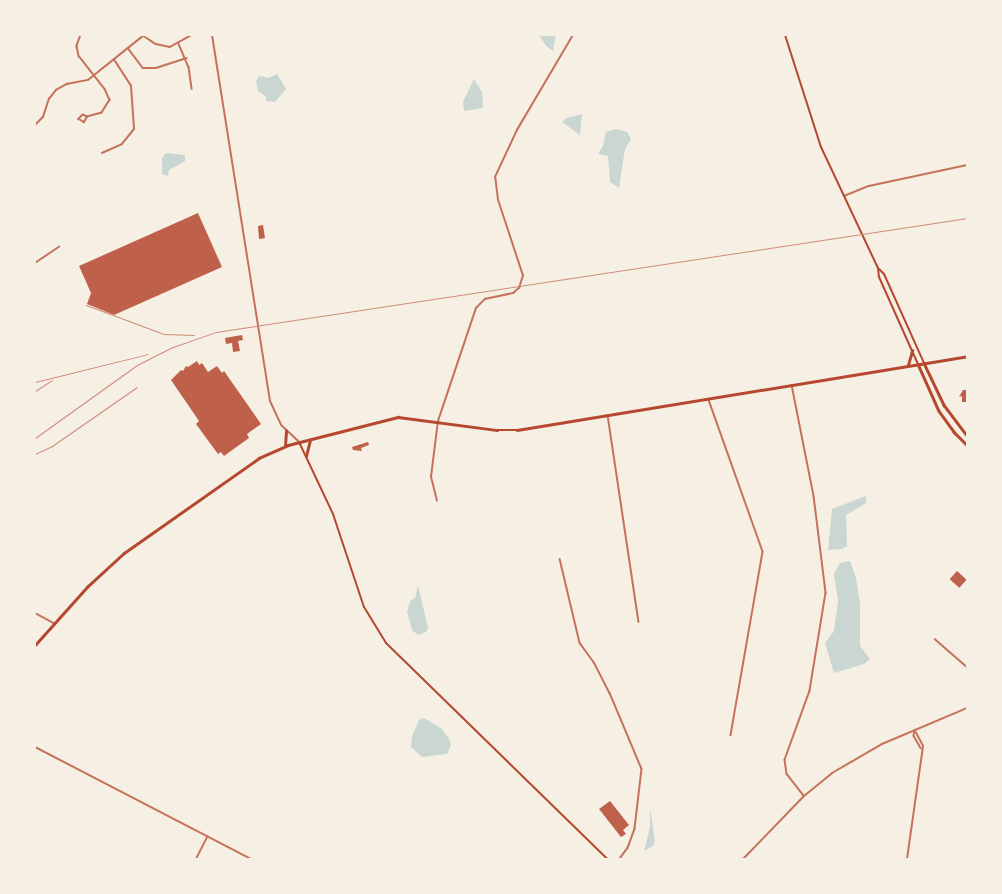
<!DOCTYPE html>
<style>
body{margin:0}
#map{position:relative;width:1002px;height:894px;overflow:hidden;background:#f6efe4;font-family:"DejaVu Sans",sans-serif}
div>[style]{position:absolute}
.water>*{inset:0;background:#c9d6d2}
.building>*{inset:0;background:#bf614a;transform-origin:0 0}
.minor>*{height:1.5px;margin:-0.75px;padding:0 0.75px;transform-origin:0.75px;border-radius:0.75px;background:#c5725c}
.tertiary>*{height:2px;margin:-1px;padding:0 1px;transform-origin:1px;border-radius:1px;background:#c5725c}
.secondary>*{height:2px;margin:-1px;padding:0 1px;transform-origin:1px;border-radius:1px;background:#b5482f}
.primary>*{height:2.5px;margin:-1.25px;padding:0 1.25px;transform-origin:1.25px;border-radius:1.25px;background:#b5482f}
.rail>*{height:1px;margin:-0.5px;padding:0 0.5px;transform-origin:0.5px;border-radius:0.5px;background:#cf8b77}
span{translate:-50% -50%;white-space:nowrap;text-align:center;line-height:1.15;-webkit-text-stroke:3px #f6efe4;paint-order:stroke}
.frame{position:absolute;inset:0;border:36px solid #f6efe4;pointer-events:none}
</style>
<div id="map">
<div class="water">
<i style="clip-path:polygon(539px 35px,556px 35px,553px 51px,546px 46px)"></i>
<i style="clip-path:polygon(277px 74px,286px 89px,275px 102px,266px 101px,266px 97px,258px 91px,256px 81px,259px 76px,268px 78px)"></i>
<i style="clip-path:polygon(474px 79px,482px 92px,483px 108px,464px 111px,463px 102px)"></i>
<i style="clip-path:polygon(582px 114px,580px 135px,562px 122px,567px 118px)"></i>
<i style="clip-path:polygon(616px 129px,627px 132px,631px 139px,625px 149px,619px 188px,610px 182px,608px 156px,598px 154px,603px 146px,606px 132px)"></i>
<i style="clip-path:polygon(166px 153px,185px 155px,185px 161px,169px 170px,168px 176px,162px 174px,162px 158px)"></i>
<i style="clip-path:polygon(866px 496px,866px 503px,846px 515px,847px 546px,842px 549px,828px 550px,832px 509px)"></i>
<i style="clip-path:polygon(850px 561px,856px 578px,860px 604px,860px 646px,870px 659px,864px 664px,834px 673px,825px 643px,834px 631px,838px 601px,834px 574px,840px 563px)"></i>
<i style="clip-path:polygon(418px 586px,428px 627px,427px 631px,418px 635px,412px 630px,407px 611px,411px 600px,415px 598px)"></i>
<i style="clip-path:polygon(424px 718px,442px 729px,449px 739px,451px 745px,447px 754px,422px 757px,411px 747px,412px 736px,419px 720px)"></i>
<i style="clip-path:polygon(650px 808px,655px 841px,653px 846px,644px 851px,650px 827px)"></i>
</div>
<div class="building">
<i style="clip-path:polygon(198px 213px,222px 267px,114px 315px,87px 304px,91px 293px,79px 266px)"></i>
<i style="clip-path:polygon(263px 225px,265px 238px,259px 239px,258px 226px)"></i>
<i style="clip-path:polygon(242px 335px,243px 340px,238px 341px,240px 351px,233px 352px,232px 343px,226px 344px,225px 338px)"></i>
<i style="clip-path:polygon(197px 361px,199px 365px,202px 363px,208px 372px,217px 366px,222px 373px,224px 371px,261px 424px,247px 434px,249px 438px,224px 456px,221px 452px,218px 454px,196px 424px,199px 421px,171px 380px,181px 370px,183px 371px,186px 366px,188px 367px)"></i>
<i style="clip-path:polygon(963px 390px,967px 390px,967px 402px,962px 402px,962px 396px,959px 397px)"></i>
<i style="clip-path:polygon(368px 442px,369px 445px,361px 448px,362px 451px,353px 450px,352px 447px)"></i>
<i style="left:957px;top:571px;width:13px;height:11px;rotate:42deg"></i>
<i style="clip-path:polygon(610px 801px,629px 825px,623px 830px,626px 834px,621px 837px,599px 809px)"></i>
</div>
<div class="minor">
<i style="left:81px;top:35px;width:12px;rotate:110deg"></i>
<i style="left:77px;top:46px;width:10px;rotate:79deg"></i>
<i style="left:79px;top:56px;width:42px;rotate:51.8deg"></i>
<i style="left:105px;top:89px;width:12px;rotate:66deg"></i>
<i style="left:110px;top:100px;width:15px;rotate:122deg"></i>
<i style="left:102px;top:113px;width:16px;rotate:165deg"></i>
<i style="left:87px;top:117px;width:4px;rotate:-153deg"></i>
<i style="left:83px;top:115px;width:6px;rotate:135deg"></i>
<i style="left:79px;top:119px;width:6px;rotate:31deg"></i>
<i style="left:84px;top:122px;width:6px;rotate:-59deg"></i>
<i style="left:144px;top:36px;width:14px;rotate:34deg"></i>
<i style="left:156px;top:44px;width:14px;rotate:12deg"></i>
<i style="left:170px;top:47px;width:25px;rotate:-29deg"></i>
<i style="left:179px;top:44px;width:25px;rotate:67deg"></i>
<i style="left:189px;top:67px;width:22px;rotate:82deg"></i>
<i style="left:128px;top:48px;width:25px;rotate:53deg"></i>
<i style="left:143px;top:68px;width:13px"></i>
<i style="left:156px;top:68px;width:32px;rotate:-18deg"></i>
<i style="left:35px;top:125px;width:11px;rotate:-45deg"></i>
<i style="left:43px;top:117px;width:19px;rotate:-72deg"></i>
<i style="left:49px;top:99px;width:11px;rotate:-52deg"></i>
<i style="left:56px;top:90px;width:13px;rotate:-29deg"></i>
<i style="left:67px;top:84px;width:21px;rotate:-11deg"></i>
<i style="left:88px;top:80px;width:70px;rotate:-38.7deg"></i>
<i style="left:102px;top:153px;width:22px;rotate:-24deg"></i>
<i style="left:122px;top:144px;width:19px;rotate:-51deg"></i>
<i style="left:134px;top:129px;width:43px;rotate:-94deg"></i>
<i style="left:131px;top:86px;width:31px;rotate:-123deg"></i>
<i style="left:844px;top:196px;width:27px;rotate:-22deg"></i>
<i style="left:869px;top:186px;width:100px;rotate:-12.1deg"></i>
<i style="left:35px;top:263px;width:29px;rotate:-34deg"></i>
<i style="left:792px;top:385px;width:113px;rotate:78.8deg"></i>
<i style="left:814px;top:496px;width:98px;rotate:82.9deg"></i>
<i style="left:826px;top:593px;width:99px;rotate:99.3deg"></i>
<i style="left:810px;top:691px;width:73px;rotate:109.9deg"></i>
<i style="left:785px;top:760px;width:14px;rotate:82deg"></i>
<i style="left:787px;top:774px;width:28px;rotate:52deg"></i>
<i style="left:709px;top:400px;width:161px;rotate:70.4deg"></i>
<i style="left:763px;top:552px;width:186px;rotate:99.9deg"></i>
<i style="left:608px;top:415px;width:209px;rotate:81.5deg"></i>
<i style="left:437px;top:501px;width:25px;rotate:-104deg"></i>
<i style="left:431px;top:477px;width:56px;rotate:-82.9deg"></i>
<i style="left:438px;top:421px;width:119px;rotate:-71.4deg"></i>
<i style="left:476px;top:308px;width:13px;rotate:-45deg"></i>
<i style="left:485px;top:299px;width:29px;rotate:-12deg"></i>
<i style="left:513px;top:293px;width:8px;rotate:-40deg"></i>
<i style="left:519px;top:288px;width:13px;rotate:-72deg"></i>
<i style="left:523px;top:276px;width:80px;rotate:-108.2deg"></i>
<i style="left:498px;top:200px;width:23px;rotate:-97deg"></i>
<i style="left:495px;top:177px;width:52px;rotate:-64.9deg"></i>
<i style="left:517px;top:130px;width:110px;rotate:-59.5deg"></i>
<i style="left:560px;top:559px;width:86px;rotate:76.6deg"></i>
<i style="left:580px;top:643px;width:24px;rotate:54deg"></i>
<i style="left:594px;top:662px;width:35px;rotate:63deg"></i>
<i style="left:610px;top:693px;width:82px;rotate:67.2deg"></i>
<i style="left:642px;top:769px;width:60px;rotate:96.7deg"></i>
<i style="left:635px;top:829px;width:20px;rotate:110deg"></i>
<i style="left:628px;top:848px;width:14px;rotate:126deg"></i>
<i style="left:35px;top:613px;width:21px;rotate:28deg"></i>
<i style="left:935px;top:639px;width:43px;rotate:41.2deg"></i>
<i style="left:915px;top:730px;width:6px;rotate:99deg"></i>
<i style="left:914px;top:736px;width:14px;rotate:60deg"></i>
<i style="left:196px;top:859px;width:25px;rotate:-63deg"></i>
<i style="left:907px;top:859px;width:114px;rotate:-81.9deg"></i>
<i style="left:923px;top:746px;width:15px;rotate:-118deg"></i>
</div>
<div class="tertiary">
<i style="left:212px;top:35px;width:371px;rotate:81deg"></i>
<i style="left:270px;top:401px;width:26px;rotate:65deg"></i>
<i style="left:281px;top:425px;width:25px;rotate:43deg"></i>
<i style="left:35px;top:747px;width:243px;rotate:27.4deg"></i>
<i style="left:743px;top:859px;width:88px;rotate:-45.9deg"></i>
<i style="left:804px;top:796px;width:36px;rotate:-39deg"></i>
<i style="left:832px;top:773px;width:58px;rotate:-30.1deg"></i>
<i style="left:882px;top:744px;width:92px;rotate:-23deg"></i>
</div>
<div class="secondary">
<i style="left:785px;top:35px;width:118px;rotate:72.2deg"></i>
<i style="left:821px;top:147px;width:134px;rotate:64.8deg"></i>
<i style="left:878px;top:268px;width:9px;rotate:84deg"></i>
<i style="left:879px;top:277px;width:95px;rotate:65.9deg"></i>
<i style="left:879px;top:269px;width:7px;rotate:45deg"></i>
<i style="left:884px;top:274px;width:98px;rotate:65.8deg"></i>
<i style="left:299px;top:442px;width:80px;rotate:64.7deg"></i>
<i style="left:333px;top:514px;width:98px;rotate:71.6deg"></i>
<i style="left:364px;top:607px;width:42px;rotate:58.6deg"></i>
<i style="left:386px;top:643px;width:309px;rotate:44.3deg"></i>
</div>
<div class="primary">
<i style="left:924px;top:363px;width:47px;rotate:64.5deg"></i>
<i style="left:944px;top:405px;width:38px;rotate:53deg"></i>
<i style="left:918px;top:364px;width:51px;rotate:65.9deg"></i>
<i style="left:939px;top:411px;width:26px;rotate:54deg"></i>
<i style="left:954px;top:432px;width:18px;rotate:45deg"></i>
<i style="left:908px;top:365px;width:15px;rotate:-74deg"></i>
<i style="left:285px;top:446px;width:15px;rotate:-86deg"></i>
<i style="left:306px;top:456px;width:16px;rotate:-76deg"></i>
<i style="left:35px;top:645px;width:78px;rotate:-48.1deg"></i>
<i style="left:87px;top:587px;width:50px;rotate:-42.6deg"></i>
<i style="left:124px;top:553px;width:165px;rotate:-35.1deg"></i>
<i style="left:259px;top:458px;width:32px;rotate:-24deg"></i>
<i style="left:288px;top:445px;width:114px;rotate:-14.3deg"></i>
<i style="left:398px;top:417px;width:100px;rotate:7.5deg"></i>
<i style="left:497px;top:430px;width:20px"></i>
<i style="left:517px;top:430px;width:456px;rotate:-9.3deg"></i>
</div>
<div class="rail">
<i style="left:86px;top:305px;width:83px;rotate:20.4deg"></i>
<i style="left:164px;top:334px;width:30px;rotate:2deg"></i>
<i style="left:35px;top:382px;width:116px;rotate:-13.9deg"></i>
<i style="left:35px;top:391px;width:20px;rotate:-33deg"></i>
<i style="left:35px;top:438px;width:125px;rotate:-35.6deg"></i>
<i style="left:137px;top:365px;width:37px;rotate:-27deg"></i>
<i style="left:170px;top:348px;width:49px;rotate:-19.2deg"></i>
<i style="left:216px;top:332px;width:760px;rotate:-8.63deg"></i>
<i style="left:35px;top:454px;width:19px;rotate:-25deg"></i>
<i style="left:52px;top:446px;width:103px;rotate:-34.8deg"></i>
</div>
<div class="frame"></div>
</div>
